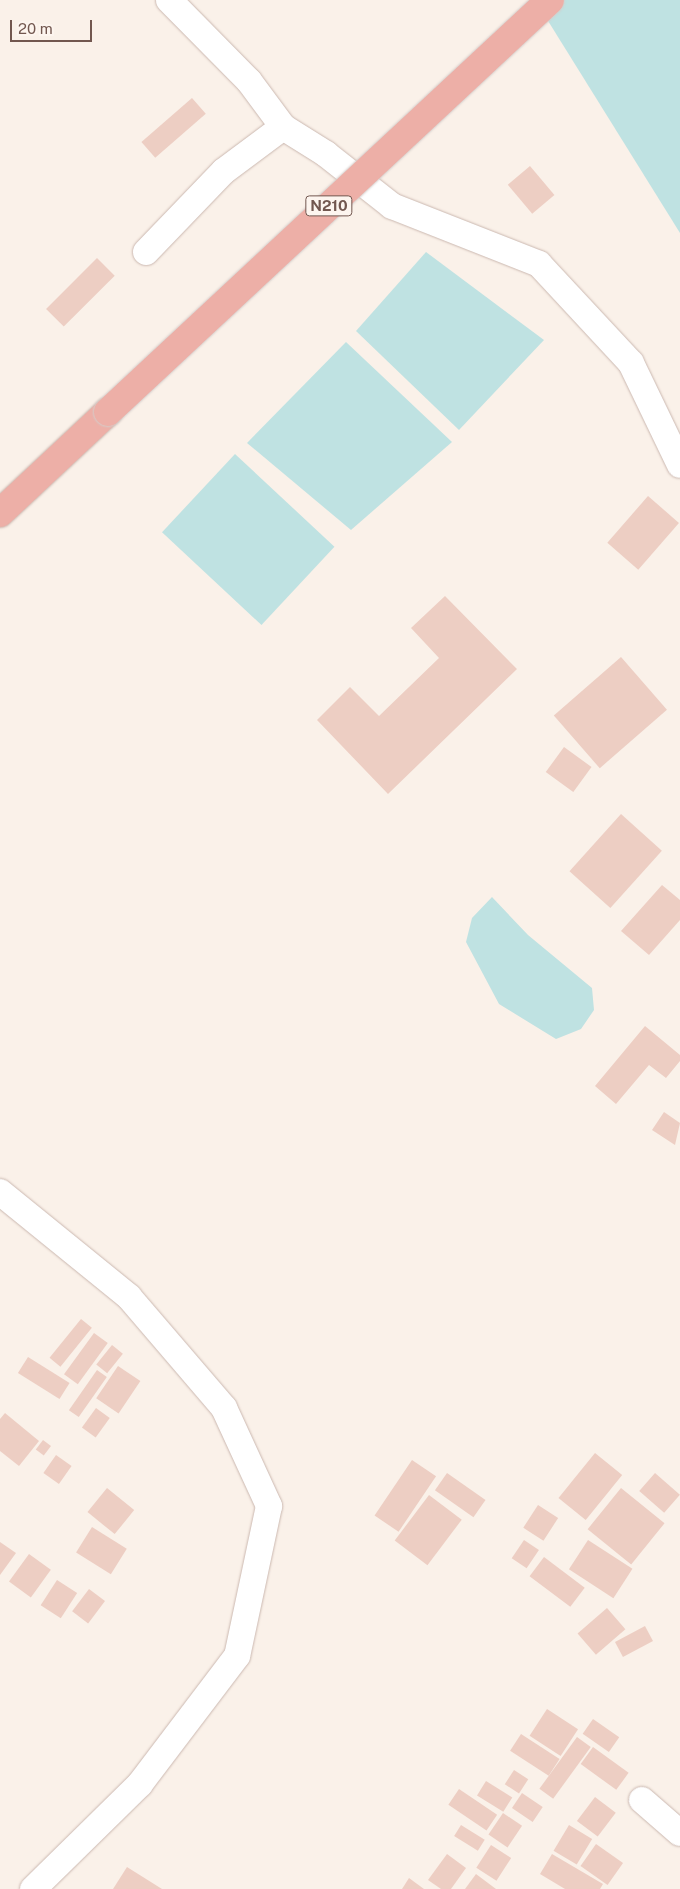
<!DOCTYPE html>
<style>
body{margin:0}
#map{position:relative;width:680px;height:1889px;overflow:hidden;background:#faf1e9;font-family:"Public Sans",sans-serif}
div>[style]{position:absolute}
.water>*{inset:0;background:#bfe2e2;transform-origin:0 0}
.building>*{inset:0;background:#edcec3;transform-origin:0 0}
.roads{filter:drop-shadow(0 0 1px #cbb8b0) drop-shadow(0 0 1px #cbb8b0)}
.minor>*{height:26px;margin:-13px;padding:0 13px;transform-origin:13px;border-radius:13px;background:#fff}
.highway>*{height:28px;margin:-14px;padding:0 14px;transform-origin:14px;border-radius:14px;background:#edafa7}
.bridges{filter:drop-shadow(0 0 1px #d5cdca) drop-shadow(0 0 1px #d5cdca)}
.highway-bridge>*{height:28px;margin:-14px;padding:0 14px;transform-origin:14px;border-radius:14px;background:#edafa7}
span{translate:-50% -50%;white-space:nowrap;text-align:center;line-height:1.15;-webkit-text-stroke:5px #fdf5ef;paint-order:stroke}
.shield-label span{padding:1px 4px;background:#fdf5ef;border:1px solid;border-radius:4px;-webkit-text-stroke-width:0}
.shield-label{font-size:15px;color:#72574f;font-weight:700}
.scale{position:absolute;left:10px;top:20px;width:82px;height:22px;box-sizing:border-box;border:2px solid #72574f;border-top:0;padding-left:6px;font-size:15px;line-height:18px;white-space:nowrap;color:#72574f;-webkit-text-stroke:4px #fdf5ef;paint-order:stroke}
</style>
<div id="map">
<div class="water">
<i style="clip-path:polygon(535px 0,680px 0,680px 233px)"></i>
<i style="clip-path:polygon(426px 252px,544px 340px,459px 430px,356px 331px)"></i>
<i style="clip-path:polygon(346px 342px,452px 442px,351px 530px,247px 443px)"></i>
<i style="left:235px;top:454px;width:136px;height:107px;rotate:43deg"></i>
<i style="clip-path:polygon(492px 897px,528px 935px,592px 988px,594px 1010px,581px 1029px,556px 1039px,499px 1004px,466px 942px,472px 918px)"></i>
</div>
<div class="building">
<i style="left:192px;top:98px;width:21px;height:67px;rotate:49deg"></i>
<i style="left:530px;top:166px;width:38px;height:29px;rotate:50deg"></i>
<i style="left:97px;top:258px;width:25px;height:72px;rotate:45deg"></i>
<i style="left:648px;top:496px;width:41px;height:62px;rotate:41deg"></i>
<i style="clip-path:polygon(445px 596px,517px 669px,388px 794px,317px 720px,350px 687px,379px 716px,439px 658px,411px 628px)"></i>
<i style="left:621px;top:657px;width:70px;height:89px;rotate:49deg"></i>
<i style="left:564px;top:747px;width:34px;height:31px;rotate:36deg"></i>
<i style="left:621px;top:814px;width:55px;height:77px;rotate:42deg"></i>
<i style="clip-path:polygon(662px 885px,680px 900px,680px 920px,649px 955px,621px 931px)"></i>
<i style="clip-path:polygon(645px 1026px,680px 1055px,680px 1061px,666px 1078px,649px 1065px,616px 1104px,595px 1086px)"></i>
<i style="clip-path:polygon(664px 1112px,680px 1123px,675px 1145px,652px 1130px)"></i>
<i style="left:81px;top:1319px;width:14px;height:50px;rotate:39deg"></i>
<i style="left:94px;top:1333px;width:17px;height:51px;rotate:36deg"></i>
<i style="left:112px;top:1345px;width:14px;height:25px;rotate:39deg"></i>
<i style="left:28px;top:1357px;width:49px;height:19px;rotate:32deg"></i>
<i style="left:118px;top:1366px;width:27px;height:39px;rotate:34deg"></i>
<i style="left:97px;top:1370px;width:12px;height:49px;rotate:35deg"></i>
<i style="left:96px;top:1408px;width:17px;height:24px;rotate:36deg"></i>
<i style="clip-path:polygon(5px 1413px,39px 1441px,19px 1466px,0 1451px,0 1419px)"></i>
<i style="left:43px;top:1440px;width:10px;height:12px;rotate:37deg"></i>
<i style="left:595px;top:1453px;width:35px;height:58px;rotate:39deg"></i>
<i style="left:56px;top:1455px;width:19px;height:22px;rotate:35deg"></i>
<i style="left:412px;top:1460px;width:29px;height:67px;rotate:34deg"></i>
<i style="left:447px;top:1473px;width:47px;height:21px;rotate:35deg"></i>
<i style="left:655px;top:1473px;width:33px;height:24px;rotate:41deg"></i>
<i style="left:107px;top:1488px;width:35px;height:31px;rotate:39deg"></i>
<i style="left:621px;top:1488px;width:56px;height:53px;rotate:39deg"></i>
<i style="left:429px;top:1495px;width:41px;height:57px;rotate:37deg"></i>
<i style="left:538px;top:1505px;width:24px;height:27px;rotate:33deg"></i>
<i style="left:92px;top:1527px;width:41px;height:30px;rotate:32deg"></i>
<i style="left:524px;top:1540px;width:18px;height:22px;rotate:34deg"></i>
<i style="left:588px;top:1540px;width:53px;height:35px;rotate:33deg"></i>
<i style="clip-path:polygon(0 1542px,16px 1553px,0 1575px)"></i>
<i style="left:29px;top:1554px;width:27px;height:34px;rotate:36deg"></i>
<i style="left:544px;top:1557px;width:51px;height:24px;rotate:37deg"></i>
<i style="left:57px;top:1580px;width:24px;height:30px;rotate:33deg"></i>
<i style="left:89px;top:1589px;width:20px;height:28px;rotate:37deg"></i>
<i style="left:607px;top:1608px;width:28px;height:39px;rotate:49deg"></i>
<i style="left:645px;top:1626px;width:17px;height:34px;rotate:62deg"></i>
<i style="left:547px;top:1709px;width:37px;height:32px;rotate:33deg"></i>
<i style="left:593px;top:1719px;width:32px;height:18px;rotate:35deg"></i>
<i style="left:521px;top:1734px;width:46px;height:20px;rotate:33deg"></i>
<i style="left:577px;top:1737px;width:17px;height:64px;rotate:36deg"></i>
<i style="left:593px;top:1747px;width:44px;height:21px;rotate:36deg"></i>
<i style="left:514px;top:1770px;width:17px;height:17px;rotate:33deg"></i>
<i style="left:486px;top:1781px;width:31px;height:17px;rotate:32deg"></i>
<i style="left:459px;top:1789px;width:46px;height:19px;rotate:34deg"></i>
<i style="left:522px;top:1793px;width:25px;height:18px;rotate:34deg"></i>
<i style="left:595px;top:1797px;width:26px;height:30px;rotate:37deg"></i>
<i style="left:503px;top:1813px;width:23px;height:26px;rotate:34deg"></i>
<i style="left:461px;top:1825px;width:28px;height:13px;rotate:32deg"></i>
<i style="left:569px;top:1825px;width:27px;height:30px;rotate:31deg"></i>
<i style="left:596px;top:1844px;width:33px;height:27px;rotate:35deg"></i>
<i style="left:491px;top:1845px;width:24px;height:27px;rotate:33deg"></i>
<i style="clip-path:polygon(447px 1854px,466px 1868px,451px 1889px,441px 1889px,428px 1880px)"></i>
<i style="clip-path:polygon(552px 1854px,603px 1884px,600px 1889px,565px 1889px,540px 1874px)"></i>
<i style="clip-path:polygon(127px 1867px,162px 1889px,113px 1889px)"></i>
<i style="clip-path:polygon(476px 1874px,496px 1889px,465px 1889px)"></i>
<i style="clip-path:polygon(409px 1878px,424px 1889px,402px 1889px)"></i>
</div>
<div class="roads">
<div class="minor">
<i style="left:169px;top:0;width:114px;rotate:45.4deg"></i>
<i style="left:249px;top:81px;width:57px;rotate:53.5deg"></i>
<i style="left:283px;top:127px;width:51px;rotate:32.1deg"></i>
<i style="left:326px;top:154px;width:84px;rotate:38.2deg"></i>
<i style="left:392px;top:206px;width:158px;rotate:21.5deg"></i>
<i style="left:539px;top:264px;width:135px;rotate:47.1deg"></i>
<i style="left:631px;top:363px;width:113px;rotate:64.3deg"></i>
<i style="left:146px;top:252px;width:112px;rotate:-46.1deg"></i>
<i style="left:224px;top:171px;width:74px;rotate:-36.7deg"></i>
<i style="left:0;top:1192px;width:166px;rotate:39.1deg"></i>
<i style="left:129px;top:1297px;width:146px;rotate:49.4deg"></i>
<i style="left:224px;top:1408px;width:108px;rotate:65.3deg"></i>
<i style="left:269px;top:1506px;width:153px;rotate:102deg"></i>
<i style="left:237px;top:1656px;width:161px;rotate:127.2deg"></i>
<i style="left:140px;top:1784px;width:150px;rotate:135.5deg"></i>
<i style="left:642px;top:1800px;width:50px;rotate:41deg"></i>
</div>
<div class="highway">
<i style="left:0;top:513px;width:148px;rotate:-43.1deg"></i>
</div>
</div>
<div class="bridges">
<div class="highway-bridge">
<i style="left:108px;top:412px;width:604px;rotate:-42.99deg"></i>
</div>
</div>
<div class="shield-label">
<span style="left:329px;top:206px">N210</span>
</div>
<div class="scale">20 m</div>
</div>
